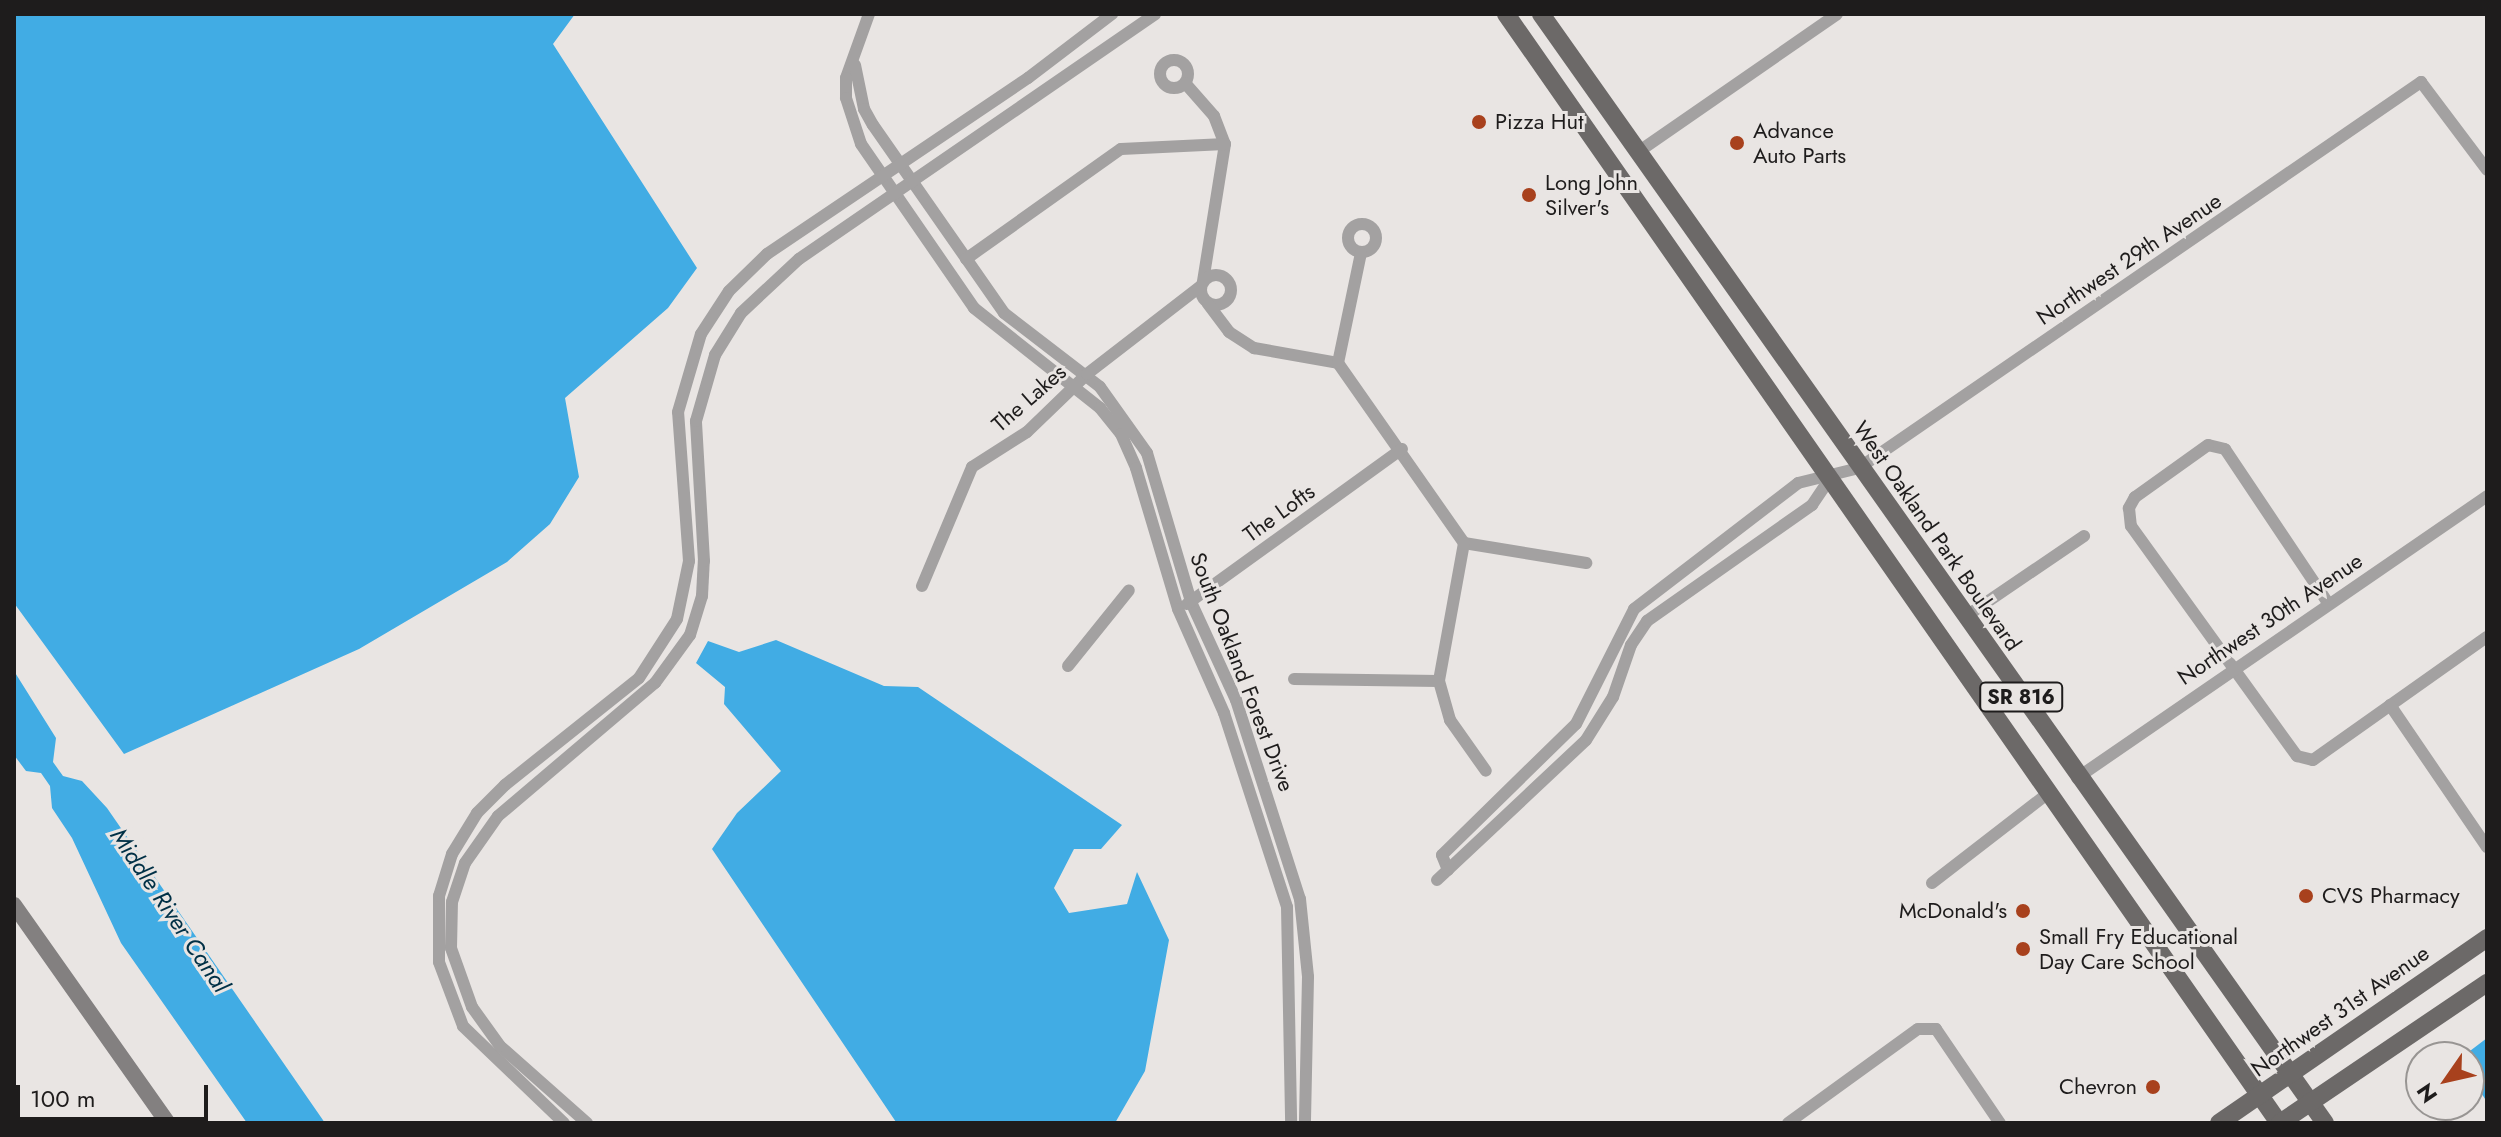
<!DOCTYPE html>
<style>
body{margin:0}
#map{position:relative;width:2501px;height:1137px;overflow:hidden;background:#e9e5e3;font-family:Jost,sans-serif}
div>[style]{position:absolute}
.water>*{inset:0;background:#41ace4}
.street>*{height:12px;margin:-6px;padding:0 6px;transform-origin:6px;border-radius:6px;background:#a3a1a1}
.street>.ring{margin:-6px;padding:0;box-sizing:content-box;background:none;border:12px solid #a3a1a1;border-radius:50%}
.secondary>*{height:16px;margin:-8px;padding:0 8px;transform-origin:8px;border-radius:8px;background:#838080}
.primary>*{height:18px;margin:-9px;padding:0 9px;transform-origin:9px;border-radius:9px;background:#6c6968}
.dots>*{width:22px;height:22px;translate:-50% -50%;box-sizing:border-box;border:4px solid #e9e5e3;border-radius:50%}
span{translate:-50% -50%;white-space:nowrap;text-align:center;line-height:1.15;-webkit-text-stroke:6px #e9e5e3;paint-order:stroke}
.shield-label span{padding:2px 6px;background:#e9e5e3;border:2px solid;border-radius:6px;-webkit-text-stroke-width:0}
.shield-label{font-size:20px;color:#1e1c1c;font-weight:700}
.poi-label{font-size:22px;color:#1e1c1c}
.left{translate:0 -50%;text-align:left}
.right{translate:-100% -50%;text-align:right}
.street-label{font-size:22px;color:#1e1c1c}
.water-label{font-size:24px;color:#003046;font-style:italic}
.frame{position:absolute;inset:0;border:16px solid #1e1c1c;pointer-events:none}
.north{position:absolute;left:2405px;top:1041px;width:80px;height:80px;box-sizing:border-box;background:#e9e5e3;border:2px solid #989593;border-radius:50%;rotate:236deg;font-size:22px;font-weight:700;line-height:32px;text-align:center;color:#1e1c1c}
.north::after{content:'';display:block;margin:auto;width:28px;height:36px;background:#a8411d;clip-path:polygon(50% 0,100% 100%,50% 72%,0 100%)}
.scale{position:absolute;left:16px;top:1085px;width:192px;height:36px;box-sizing:border-box;border:4px solid #1e1c1c;border-top:0;padding-left:10px;font-size:24px;line-height:28px;white-space:nowrap;color:#1e1c1c;-webkit-text-stroke:6px #e9e5e3;paint-order:stroke}
</style>
<div id="map">
<div class="water">
<i style="clip-path:polygon(14px 14px,575px 14px,553px 44px,697px 268px,668px 308px,565px 398px,579px 477px,550px 524px,507px 562px,359px 649px,124px 754px,14px 603px)"></i>
<i style="clip-path:polygon(776px 640px,884px 686px,918px 687px,1122px 825px,1101px 849px,1074px 849px,1054px 888px,1069px 913px,1127px 904px,1137px 872px,1169px 940px,1145px 1071px,1115px 1123px,896px 1122px,712px 849px,737px 813px,781px 771px,724px 704px,725px 687px,696px 663px,708px 641px,739px 652px)"></i>
<i style="clip-path:polygon(14px 671px,56px 738px,53px 762px,63px 776px,82px 781px,107px 808px,325px 1123px,247px 1123px,121px 943px,72px 838px,52px 808px,50px 786px,41px 773px,26px 771px,14px 755px)"></i>
<i style="clip-path:polygon(2487px 1038px,2487px 1102px,2469px 1074px,2469px 1057px,2462px 1057px)"></i>
</div>
<div class="street">
<i style="left:869px;top:14px;width:68px;rotate:109.8deg"></i>
<i style="left:846px;top:78px;width:20px;rotate:90deg"></i>
<i style="left:846px;top:98px;width:48px;rotate:71.9deg"></i>
<i style="left:861px;top:144px;width:199px;rotate:55.4deg"></i>
<i style="left:974px;top:308px;width:161px;rotate:38.4deg"></i>
<i style="left:1100px;top:408px;width:33px;rotate:51deg"></i>
<i style="left:1121px;top:434px;width:37px;rotate:66deg"></i>
<i style="left:1136px;top:468px;width:147px;rotate:73.4deg"></i>
<i style="left:1178px;top:609px;width:114px;rotate:66.1deg"></i>
<i style="left:1224px;top:713px;width:204px;rotate:72deg"></i>
<i style="left:1287px;top:907px;width:216px;rotate:88.9deg"></i>
<i class="ring" style="left:1160px;top:60px;width:16px;height:16px"></i>
<i style="left:855px;top:65px;width:45px;rotate:78.4deg"></i>
<i style="left:864px;top:109px;width:18px;rotate:61deg"></i>
<i style="left:873px;top:125px;width:229px;rotate:55.1deg"></i>
<i style="left:1004px;top:313px;width:121px;rotate:37.6deg"></i>
<i style="left:1100px;top:387px;width:81px;rotate:54.5deg"></i>
<i style="left:1147px;top:453px;width:155px;rotate:73.5deg"></i>
<i style="left:1191px;top:602px;width:108px;rotate:65.3deg"></i>
<i style="left:1236px;top:700px;width:209px;rotate:72.2deg"></i>
<i style="left:1300px;top:899px;width:78px;rotate:84.1deg"></i>
<i style="left:1308px;top:977px;width:146px;rotate:91.2deg"></i>
<i style="left:1185px;top:83px;width:44px;rotate:48.7deg"></i>
<i style="left:1214px;top:116px;width:30px;rotate:69deg"></i>
<i style="left:1225px;top:144px;width:139px;rotate:99.1deg"></i>
<i style="left:1638px;top:152px;width:242px;rotate:-34.7deg"></i>
<i class="ring" style="left:1348px;top:224px;width:16px;height:16px"></i>
<i style="left:966px;top:259px;width:190px;rotate:-35.4deg"></i>
<i style="left:1121px;top:149px;width:104px;rotate:-2.8deg"></i>
<i class="ring" style="left:1201px;top:275px;width:18px;height:18px"></i>
<i style="left:1208px;top:304px;width:35px;rotate:53deg"></i>
<i style="left:1229px;top:332px;width:30px;rotate:33deg"></i>
<i style="left:1254px;top:348px;width:85px;rotate:10.1deg"></i>
<i style="left:1338px;top:363px;width:220px;rotate:55deg"></i>
<i style="left:1464px;top:543px;width:124px;rotate:9.3deg"></i>
<i style="left:1338px;top:363px;width:112px;rotate:-78.2deg"></i>
<i style="left:1464px;top:543px;width:140px;rotate:100.3deg"></i>
<i style="left:1439px;top:681px;width:41px;rotate:74.2deg"></i>
<i style="left:1450px;top:720px;width:62px;rotate:54.8deg"></i>
<i style="left:922px;top:586px;width:129px;rotate:-67.2deg"></i>
<i style="left:972px;top:467px;width:65px;rotate:-32.5deg"></i>
<i style="left:1027px;top:432px;width:83px;rotate:-44deg"></i>
<i style="left:1087px;top:374px;width:144px;rotate:-37.7deg"></i>
<i style="left:2328px;top:603px;width:185px;rotate:-123.8deg"></i>
<i style="left:2225px;top:449px;width:17px;rotate:-167deg"></i>
<i style="left:2208px;top:445px;width:90px;rotate:144.5deg"></i>
<i style="left:2135px;top:497px;width:13px;rotate:119deg"></i>
<i style="left:2129px;top:508px;width:18px;rotate:84deg"></i>
<i style="left:2131px;top:526px;width:284px;rotate:54.2deg"></i>
<i style="left:2297px;top:756px;width:16px;rotate:14deg"></i>
<i style="left:2313px;top:760px;width:213px;rotate:-35.3deg"></i>
<i style="left:1187px;top:604px;width:265px;rotate:-35.8deg"></i>
<i style="left:1965px;top:617px;width:144px;rotate:-34.2deg"></i>
<i style="left:1068px;top:666px;width:97px;rotate:-51.2deg"></i>
<i style="left:1294px;top:679px;width:145px;rotate:0.8deg"></i>
<i style="left:2390px;top:705px;width:172px;rotate:55.7deg"></i>
<i style="left:2077px;top:778px;width:498px;rotate:-34.5deg"></i>
<i style="left:1448px;top:870px;width:16px;rotate:-112deg"></i>
<i style="left:1442px;top:855px;width:187px;rotate:-44.4deg"></i>
<i style="left:1576px;top:724px;width:129px;rotate:-63.2deg"></i>
<i style="left:1634px;top:609px;width:207px;rotate:-37.5deg"></i>
<i style="left:1798px;top:483px;width:63px;rotate:-13.8deg"></i>
<i style="left:1859px;top:468px;width:682px;rotate:-34.48deg"></i>
<i style="left:2421px;top:82px;width:110px;rotate:53.1deg"></i>
<i style="left:1437px;top:880px;width:204px;rotate:-43.2deg"></i>
<i style="left:1586px;top:740px;width:51px;rotate:-57.9deg"></i>
<i style="left:1613px;top:697px;width:55px;rotate:-70.9deg"></i>
<i style="left:1631px;top:645px;width:29px;rotate:-56deg"></i>
<i style="left:1647px;top:621px;width:202px;rotate:-35.1deg"></i>
<i style="left:1812px;top:505px;width:34px;rotate:-56deg"></i>
<i style="left:1932px;top:883px;width:150px;rotate:-37.7deg"></i>
<i style="left:564px;top:1123px;width:140px;rotate:-136.2deg"></i>
<i style="left:463px;top:1026px;width:68px;rotate:-110.6deg"></i>
<i style="left:439px;top:962px;width:66px;rotate:-90deg"></i>
<i style="left:439px;top:896px;width:44px;rotate:-72.8deg"></i>
<i style="left:452px;top:854px;width:48px;rotate:-58.6deg"></i>
<i style="left:477px;top:813px;width:40px;rotate:-45deg"></i>
<i style="left:505px;top:785px;width:171px;rotate:-38.6deg"></i>
<i style="left:639px;top:678px;width:70px;rotate:-57.2deg"></i>
<i style="left:677px;top:619px;width:59px;rotate:-78.3deg"></i>
<i style="left:689px;top:561px;width:149px;rotate:-94.2deg"></i>
<i style="left:678px;top:412px;width:81px;rotate:-73.6deg"></i>
<i style="left:701px;top:334px;width:51px;rotate:-56.9deg"></i>
<i style="left:729px;top:291px;width:53px;rotate:-44.2deg"></i>
<i style="left:767px;top:254px;width:315px;rotate:-34deg"></i>
<i style="left:1028px;top:78px;width:106px;rotate:-37.3deg"></i>
<i style="left:587px;top:1123px;width:116px;rotate:-138.5deg"></i>
<i style="left:500px;top:1046px;width:48px;rotate:-125.7deg"></i>
<i style="left:472px;top:1007px;width:63px;rotate:-109.6deg"></i>
<i style="left:451px;top:948px;width:46px;rotate:-88.8deg"></i>
<i style="left:452px;top:902px;width:41px;rotate:-71.6deg"></i>
<i style="left:465px;top:863px;width:57px;rotate:-54.9deg"></i>
<i style="left:498px;top:816px;width:206px;rotate:-40.3deg"></i>
<i style="left:655px;top:683px;width:59px;rotate:-53.9deg"></i>
<i style="left:690px;top:635px;width:41px;rotate:-72.9deg"></i>
<i style="left:702px;top:596px;width:35px;rotate:-87deg"></i>
<i style="left:704px;top:561px;width:140px;rotate:-93.3deg"></i>
<i style="left:696px;top:421px;width:69px;rotate:-73.9deg"></i>
<i style="left:715px;top:355px;width:49px;rotate:-58.2deg"></i>
<i style="left:741px;top:313px;width:79px;rotate:-43deg"></i>
<i style="left:799px;top:259px;width:432px;rotate:-34.5deg"></i>
<i style="left:1788px;top:1123px;width:160px;rotate:-35.9deg"></i>
<i style="left:1918px;top:1029px;width:18px"></i>
<i style="left:1936px;top:1029px;width:114px;rotate:55.8deg"></i>
</div>
<div class="secondary">
<i style="left:14px;top:905px;width:267px;rotate:54.8deg"></i>
</div>
<div class="primary">
<i style="left:1506px;top:14px;width:1352px;rotate:55.12deg"></i>
<i style="left:1541px;top:14px;width:1358px;rotate:54.74deg"></i>
<i style="left:2219px;top:1123px;width:326px;rotate:-34.6deg"></i>
<i style="left:2280px;top:1123px;width:250px;rotate:-34.1deg"></i>
</div>
<div class="dots">
<i style="left:1479px;top:122px;background:#a8411d"></i>
<i style="left:1737px;top:143px;background:#a8411d"></i>
<i style="left:1529px;top:195px;background:#a8411d"></i>
<i style="left:2306px;top:896px;background:#a8411d"></i>
<i style="left:2023px;top:911px;background:#a8411d"></i>
<i style="left:2023px;top:949px;background:#a8411d"></i>
<i style="left:2153px;top:1087px;background:#a8411d"></i>
</div>
<div class="shield-label">
<span style="left:2021px;top:697px">SR 816</span>
</div>
<div class="poi-label">
<span class="left" style="left:1495px;top:122px">Pizza Hut</span>
<span class="left" style="left:1753px;top:143px">Advance<br>Auto Parts</span>
<span class="left" style="left:1545px;top:195px">Long John<br>Silver's</span>
<span class="left" style="left:2322px;top:896px">CVS Pharmacy</span>
<span class="right" style="left:2007px;top:911px">McDonald's</span>
<span class="left" style="left:2039px;top:949px">Small Fry Educational<br>Day Care School</span>
<span class="right" style="left:2137px;top:1087px">Chevron</span>
</div>
<div class="street-label">
<span style="left:2129px;top:259px;rotate:-34deg">Northwest 29th Avenue</span>
<span style="left:1029px;top:398px;rotate:-41deg">The Lakes</span>
<span style="left:1279px;top:513px;rotate:-36deg">The Lofts</span>
<span style="left:1937px;top:536px;rotate:55deg">West Oakland Park Boulevard</span>
<span style="left:2270px;top:619px;rotate:-34deg">Northwest 30th Avenue</span>
<span style="left:1242px;top:672px;rotate:69deg">South Oakland Forest Drive</span>
<span style="left:2340px;top:1011px;rotate:-35deg">Northwest 31st Avenue</span>
</div>
<div class="water-label">
<span style="left:170px;top:910px;rotate:56deg">Middle River Canal</span>
</div>
<div class="frame"></div>
<div class="north">N</div>
<div class="scale">100 m</div>
</div>
